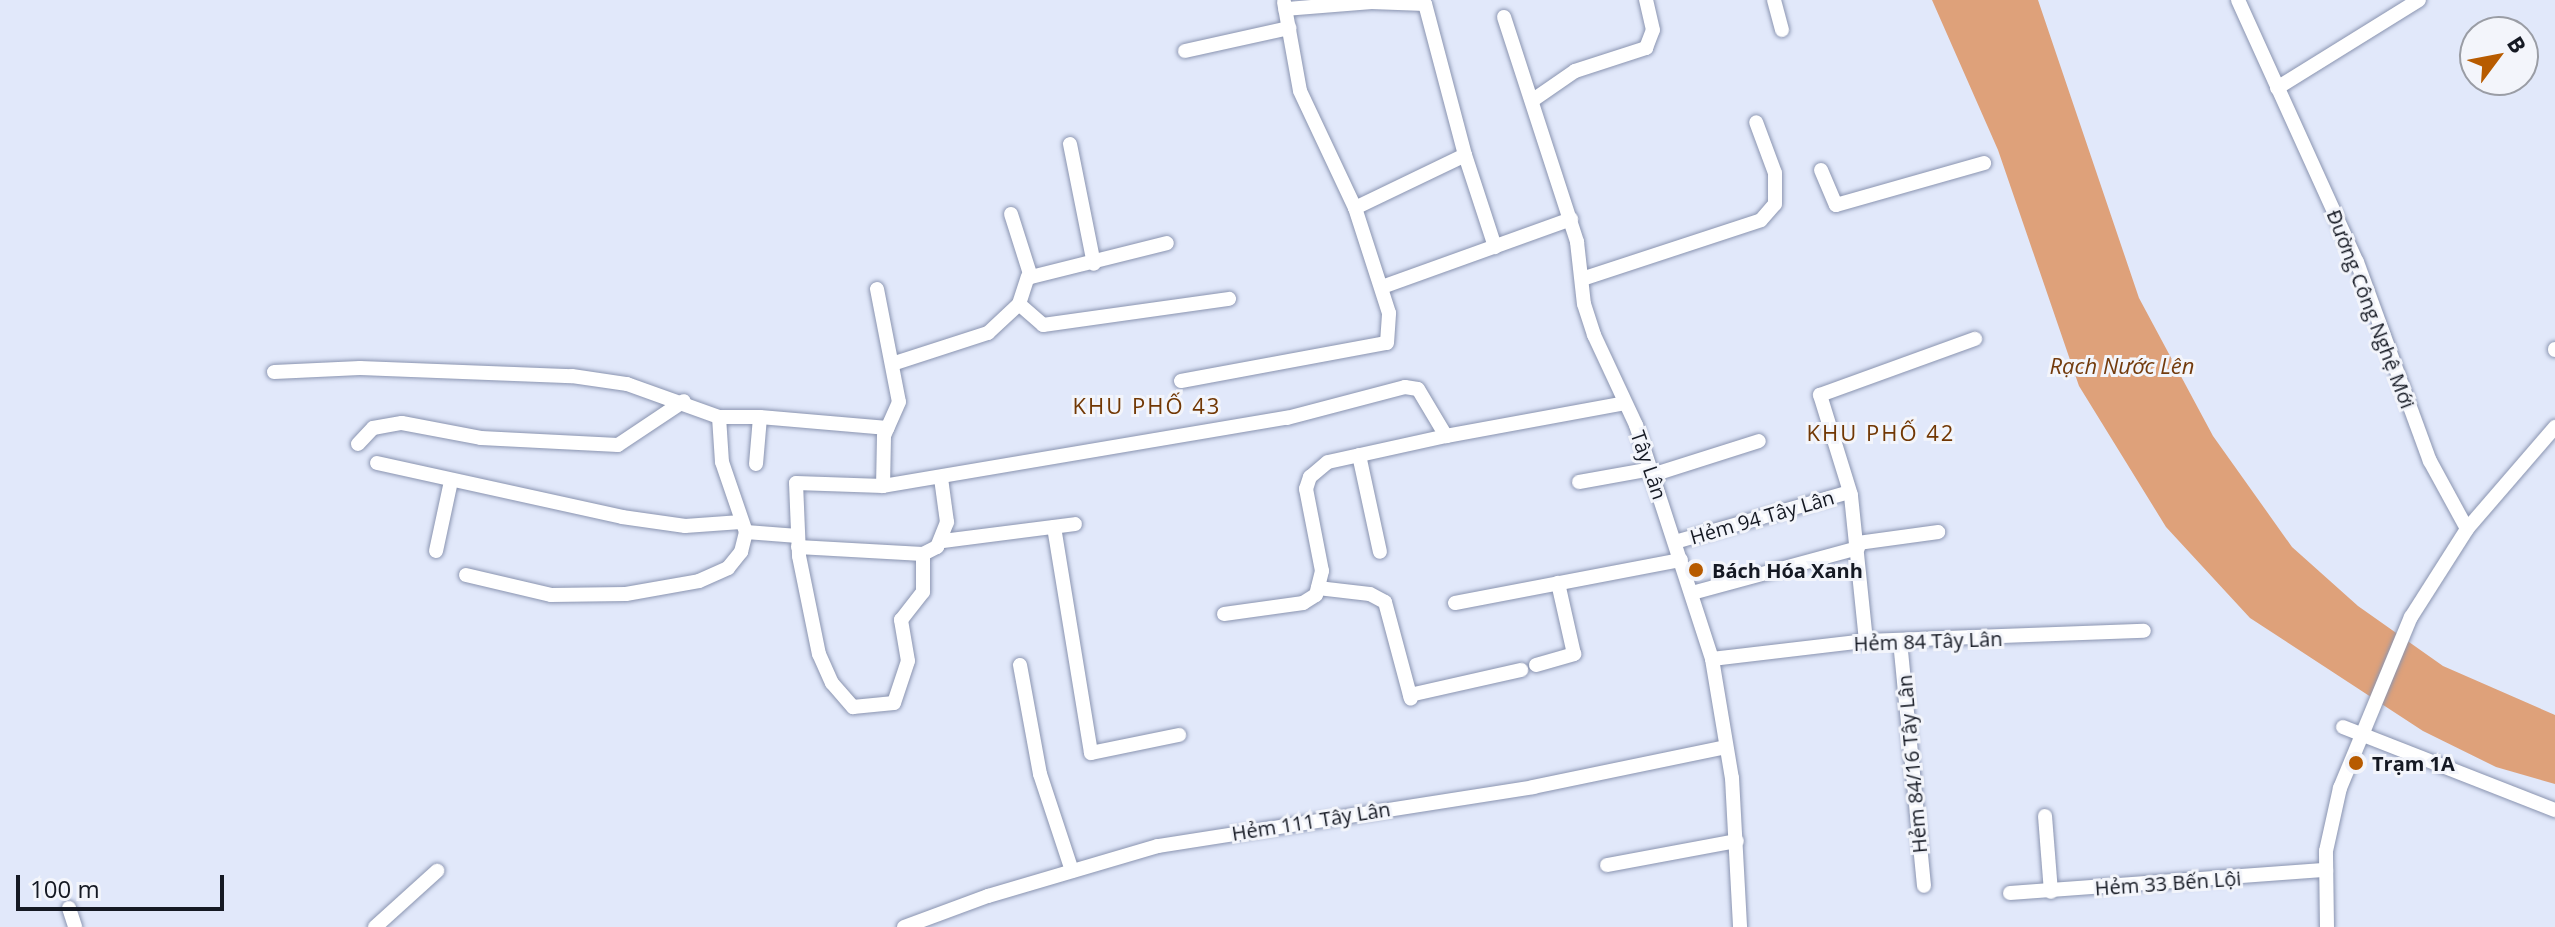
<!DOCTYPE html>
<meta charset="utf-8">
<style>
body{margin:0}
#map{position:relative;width:2555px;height:927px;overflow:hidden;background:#e1e8fa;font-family:"Open Sans",sans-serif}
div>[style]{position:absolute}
.water>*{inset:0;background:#dea17a}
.roads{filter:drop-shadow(0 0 2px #8a94b0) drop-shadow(0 0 2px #8a94b0)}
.minor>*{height:14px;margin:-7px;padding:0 7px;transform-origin:7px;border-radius:7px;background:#fff}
.dots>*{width:22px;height:22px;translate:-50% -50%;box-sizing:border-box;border:4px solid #f3f5fb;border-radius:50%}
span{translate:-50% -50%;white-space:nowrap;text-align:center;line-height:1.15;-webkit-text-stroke:6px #f3f5fb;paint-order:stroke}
.street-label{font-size:20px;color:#151923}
.poi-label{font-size:20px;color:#151923;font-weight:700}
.left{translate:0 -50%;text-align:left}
.water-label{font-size:22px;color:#733b0d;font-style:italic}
.neighbourhood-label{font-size:22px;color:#713703;letter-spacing:2px}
.north{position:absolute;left:2459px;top:16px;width:80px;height:80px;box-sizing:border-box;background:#f3f5fb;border:2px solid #9a9da5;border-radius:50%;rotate:58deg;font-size:22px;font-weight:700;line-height:32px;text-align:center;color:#151923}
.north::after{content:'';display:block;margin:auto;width:28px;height:36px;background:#b75b00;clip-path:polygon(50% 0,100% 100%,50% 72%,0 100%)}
.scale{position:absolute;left:16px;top:875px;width:208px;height:36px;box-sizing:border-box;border:4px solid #151923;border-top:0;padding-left:10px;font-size:24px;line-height:28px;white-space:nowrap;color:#151923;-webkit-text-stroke:6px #f3f5fb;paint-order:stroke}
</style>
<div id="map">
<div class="water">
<i style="clip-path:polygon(1932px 0,2038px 0,2139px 298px,2213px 436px,2292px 547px,2358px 606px,2443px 666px,2555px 715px,2555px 784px,2496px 767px,2423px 731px,2250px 618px,2166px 527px,2079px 386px,1998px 150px)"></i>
</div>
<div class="roads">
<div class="minor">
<i style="left:1774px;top:0;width:31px;rotate:75deg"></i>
<i style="left:2238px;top:0;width:288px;rotate:65.6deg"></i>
<i style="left:2357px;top:262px;width:212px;rotate:69.9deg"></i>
<i style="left:2430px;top:461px;width:77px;rotate:61.4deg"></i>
<i style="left:1284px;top:2px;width:90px;rotate:79.8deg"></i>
<i style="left:1300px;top:91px;width:129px;rotate:64.8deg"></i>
<i style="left:1504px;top:17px;width:237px;rotate:72deg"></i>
<i style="left:1577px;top:242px;width:62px;rotate:83.6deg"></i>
<i style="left:1584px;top:304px;width:33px;rotate:72deg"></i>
<i style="left:1594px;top:335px;width:99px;rotate:65deg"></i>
<i style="left:1636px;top:425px;width:246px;rotate:72deg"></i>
<i style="left:1712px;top:659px;width:121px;rotate:80.5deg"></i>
<i style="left:1732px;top:778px;width:149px;rotate:86.9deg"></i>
<i style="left:1185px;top:51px;width:107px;rotate:-12.5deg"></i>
<i style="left:2277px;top:88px;width:167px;rotate:-31.8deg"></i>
<i style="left:1533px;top:100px;width:51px;rotate:-34.6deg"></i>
<i style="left:1575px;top:71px;width:75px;rotate:-17.9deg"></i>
<i style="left:1646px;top:48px;width:19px;rotate:-69deg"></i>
<i style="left:1653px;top:30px;width:31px;rotate:-103deg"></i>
<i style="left:1070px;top:144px;width:122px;rotate:78.7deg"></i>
<i style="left:1465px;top:155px;width:97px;rotate:71.9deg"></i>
<i style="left:1821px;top:170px;width:38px;rotate:67deg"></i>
<i style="left:1836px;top:205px;width:154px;rotate:-15.8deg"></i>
<i style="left:1011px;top:214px;width:66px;rotate:72.4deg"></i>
<i style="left:1031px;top:277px;width:140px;rotate:-14deg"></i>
<i style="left:1582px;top:279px;width:188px;rotate:-18.2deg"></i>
<i style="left:1761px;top:220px;width:21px;rotate:-49deg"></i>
<i style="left:1775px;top:204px;width:31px;rotate:-90deg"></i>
<i style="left:1775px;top:173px;width:54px;rotate:-110.4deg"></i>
<i style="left:1382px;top:287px;width:201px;rotate:-19.8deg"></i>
<i style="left:877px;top:289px;width:115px;rotate:79deg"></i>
<i style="left:899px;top:402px;width:37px;rotate:114deg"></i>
<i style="left:884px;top:436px;width:50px;rotate:91.1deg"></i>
<i style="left:883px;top:486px;width:410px;rotate:-9.6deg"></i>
<i style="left:1287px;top:418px;width:122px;rotate:-14.7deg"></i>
<i style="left:1405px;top:387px;width:13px;rotate:9deg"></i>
<i style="left:1418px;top:389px;width:55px;rotate:59.2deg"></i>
<i style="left:1446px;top:436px;width:182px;rotate:-10.4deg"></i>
<i style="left:1019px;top:304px;width:32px;rotate:41deg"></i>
<i style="left:1043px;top:325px;width:188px;rotate:-8deg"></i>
<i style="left:2555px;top:349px;width:1px;rotate:90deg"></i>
<i style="left:892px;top:364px;width:101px;rotate:-17.9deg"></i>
<i style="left:988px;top:333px;width:42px;rotate:-43.1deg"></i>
<i style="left:1019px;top:304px;width:29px;rotate:-72deg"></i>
<i style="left:274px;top:372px;width:86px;rotate:-2.7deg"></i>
<i style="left:360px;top:368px;width:212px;rotate:2.2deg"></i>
<i style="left:572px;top:376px;width:56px;rotate:8.3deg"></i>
<i style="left:627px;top:384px;width:98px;rotate:19.7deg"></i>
<i style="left:719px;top:417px;width:41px"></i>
<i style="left:1181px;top:381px;width:209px;rotate:-10.5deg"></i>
<i style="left:1387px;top:343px;width:30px;rotate:-86deg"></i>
<i style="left:1389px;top:313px;width:110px;rotate:-107.9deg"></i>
<i style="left:1355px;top:208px;width:122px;rotate:-25.7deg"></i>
<i style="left:1465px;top:155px;width:156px;rotate:-104.8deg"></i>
<i style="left:1425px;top:4px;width:54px;rotate:-177.9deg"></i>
<i style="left:1371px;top:2px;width:86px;rotate:175.3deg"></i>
<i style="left:719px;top:417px;width:45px;rotate:86.2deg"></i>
<i style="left:722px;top:462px;width:74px;rotate:71.1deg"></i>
<i style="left:746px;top:532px;width:52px;rotate:4.4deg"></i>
<i style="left:358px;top:444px;width:22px;rotate:-47deg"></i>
<i style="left:373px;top:428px;width:29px;rotate:-10deg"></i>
<i style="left:402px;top:423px;width:80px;rotate:10.8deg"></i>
<i style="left:481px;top:438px;width:137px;rotate:2.9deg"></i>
<i style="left:618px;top:445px;width:79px;rotate:-33.7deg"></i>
<i style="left:1359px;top:455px;width:99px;rotate:77.8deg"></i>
<i style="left:377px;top:463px;width:251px;rotate:12.4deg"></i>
<i style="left:622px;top:517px;width:64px;rotate:8.1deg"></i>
<i style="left:685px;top:526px;width:56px;rotate:-4.1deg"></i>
<i style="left:756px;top:464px;width:47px;rotate:-85.1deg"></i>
<i style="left:760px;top:417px;width:128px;rotate:4.9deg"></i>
<i style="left:1652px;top:475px;width:112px;rotate:-17.6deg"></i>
<i style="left:1579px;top:482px;width:73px;rotate:-10.2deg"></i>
<i style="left:883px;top:486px;width:87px;rotate:-178deg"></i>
<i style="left:796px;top:483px;width:73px;rotate:87.6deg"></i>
<i style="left:799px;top:556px;width:100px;rotate:78.5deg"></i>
<i style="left:819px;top:654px;width:32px;rotate:66deg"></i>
<i style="left:832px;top:683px;width:32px;rotate:49deg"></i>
<i style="left:853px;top:707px;width:41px;rotate:-5.6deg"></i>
<i style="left:894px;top:703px;width:44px;rotate:-71.6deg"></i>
<i style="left:908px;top:661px;width:42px;rotate:-99.7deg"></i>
<i style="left:901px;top:620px;width:36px;rotate:-52deg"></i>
<i style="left:923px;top:592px;width:38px;rotate:-90deg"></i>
<i style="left:1054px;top:527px;width:229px;rotate:80.7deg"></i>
<i style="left:1091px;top:753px;width:90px;rotate:-11.6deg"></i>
<i style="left:943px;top:541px;width:133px;rotate:-7.3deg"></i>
<i style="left:1675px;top:542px;width:181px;rotate:-16deg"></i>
<i style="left:1858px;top:543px;width:81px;rotate:-7.8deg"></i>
<i style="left:798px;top:547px;width:125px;rotate:3.2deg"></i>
<i style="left:923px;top:554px;width:16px;rotate:-27deg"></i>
<i style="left:937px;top:547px;width:27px;rotate:-68deg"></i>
<i style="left:947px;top:522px;width:44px;rotate:-97.8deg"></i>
<i style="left:436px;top:551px;width:72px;rotate:-77.9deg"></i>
<i style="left:466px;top:575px;width:87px;rotate:13.2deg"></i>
<i style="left:551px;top:595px;width:75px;rotate:-0.8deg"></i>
<i style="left:626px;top:594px;width:74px;rotate:-10.1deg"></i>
<i style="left:699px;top:581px;width:32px;rotate:-24deg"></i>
<i style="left:728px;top:568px;width:21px;rotate:-51deg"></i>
<i style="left:741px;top:552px;width:21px;rotate:-76deg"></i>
<i style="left:1318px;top:588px;width:52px;rotate:6.6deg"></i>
<i style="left:1370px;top:594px;width:17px;rotate:28deg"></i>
<i style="left:1385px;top:602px;width:100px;rotate:75deg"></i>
<i style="left:1692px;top:593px;width:172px;rotate:-15.2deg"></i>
<i style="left:1455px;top:603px;width:230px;rotate:-10.8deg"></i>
<i style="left:1224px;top:614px;width:80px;rotate:-7.9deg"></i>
<i style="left:1303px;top:603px;width:15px;rotate:-32deg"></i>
<i style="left:1316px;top:595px;width:25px;rotate:-76deg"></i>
<i style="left:1322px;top:571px;width:84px;rotate:-101deg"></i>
<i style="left:1306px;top:489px;width:13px;rotate:-72deg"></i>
<i style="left:1310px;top:477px;width:23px;rotate:-40deg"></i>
<i style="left:1328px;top:462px;width:121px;rotate:-12.4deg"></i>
<i style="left:1866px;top:641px;width:147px;rotate:-95.9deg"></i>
<i style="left:1851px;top:495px;width:105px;rotate:-107.2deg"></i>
<i style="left:1820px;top:395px;width:165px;rotate:-19.9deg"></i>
<i style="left:1900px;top:641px;width:246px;rotate:84.4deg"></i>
<i style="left:1712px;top:659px;width:155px;rotate:-6.7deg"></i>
<i style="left:1866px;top:641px;width:278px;rotate:-2.1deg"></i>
<i style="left:1020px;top:665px;width:111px;rotate:79.6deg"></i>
<i style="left:1040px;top:774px;width:102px;rotate:71.7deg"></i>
<i style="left:1536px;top:665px;width:40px;rotate:-16deg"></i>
<i style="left:1574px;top:654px;width:73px;rotate:-102.7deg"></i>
<i style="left:1410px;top:695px;width:114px;rotate:-12.7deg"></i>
<i style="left:2343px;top:727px;width:228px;rotate:21.4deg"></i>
<i style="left:2045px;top:816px;width:76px;rotate:85.5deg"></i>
<i style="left:1607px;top:865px;width:132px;rotate:-10.5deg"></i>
<i style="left:2010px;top:893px;width:317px;rotate:-4.2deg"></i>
<i style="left:69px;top:908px;width:20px;rotate:72deg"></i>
<i style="left:375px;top:927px;width:84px;rotate:-42.1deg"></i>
<i style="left:904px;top:927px;width:90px;rotate:-20.3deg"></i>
<i style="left:988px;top:896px;width:177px;rotate:-16.4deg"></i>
<i style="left:1158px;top:846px;width:380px;rotate:-8.9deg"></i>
<i style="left:1533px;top:787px;width:197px;rotate:-11.7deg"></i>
<i style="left:2327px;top:927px;width:76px;rotate:-90.8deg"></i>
<i style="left:2326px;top:851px;width:65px;rotate:-77.5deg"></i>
<i style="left:2340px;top:788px;width:185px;rotate:-67.5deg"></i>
<i style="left:2411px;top:617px;width:104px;rotate:-57.5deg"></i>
<i style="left:2467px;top:529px;width:135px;rotate:-49.2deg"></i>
</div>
</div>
<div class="dots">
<i style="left:1696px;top:570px;background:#b75b00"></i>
<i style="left:2356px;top:763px;background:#b75b00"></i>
</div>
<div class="street-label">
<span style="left:2371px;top:309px;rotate:69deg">Đường Công Nghệ Mới</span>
<span style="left:1649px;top:465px;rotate:71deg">Tây Lân</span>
<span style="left:1762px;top:517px;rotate:-16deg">Hẻm 94 Tây Lân</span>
<span style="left:1928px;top:641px;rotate:-2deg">Hẻm 84 Tây Lân</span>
<span style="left:1912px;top:764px;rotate:-95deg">Hẻm 84/16 Tây Lân</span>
<span style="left:1311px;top:821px;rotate:-9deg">Hẻm 111 Tây Lân</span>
<span style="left:2168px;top:883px;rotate:-4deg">Hẻm 33 Bến Lội</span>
</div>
<div class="poi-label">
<span class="left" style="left:1712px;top:570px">Bách Hóa Xanh</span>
<span class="left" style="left:2372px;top:763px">Trạm 1A</span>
</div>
<div class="water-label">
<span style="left:2122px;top:366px">Rạch Nước Lên</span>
</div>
<div class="neighbourhood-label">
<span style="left:1147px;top:406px">KHU PHỐ 43</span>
<span style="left:1881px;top:433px">KHU PHỐ 42</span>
</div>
<div class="north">B</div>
<div class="scale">100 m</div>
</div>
